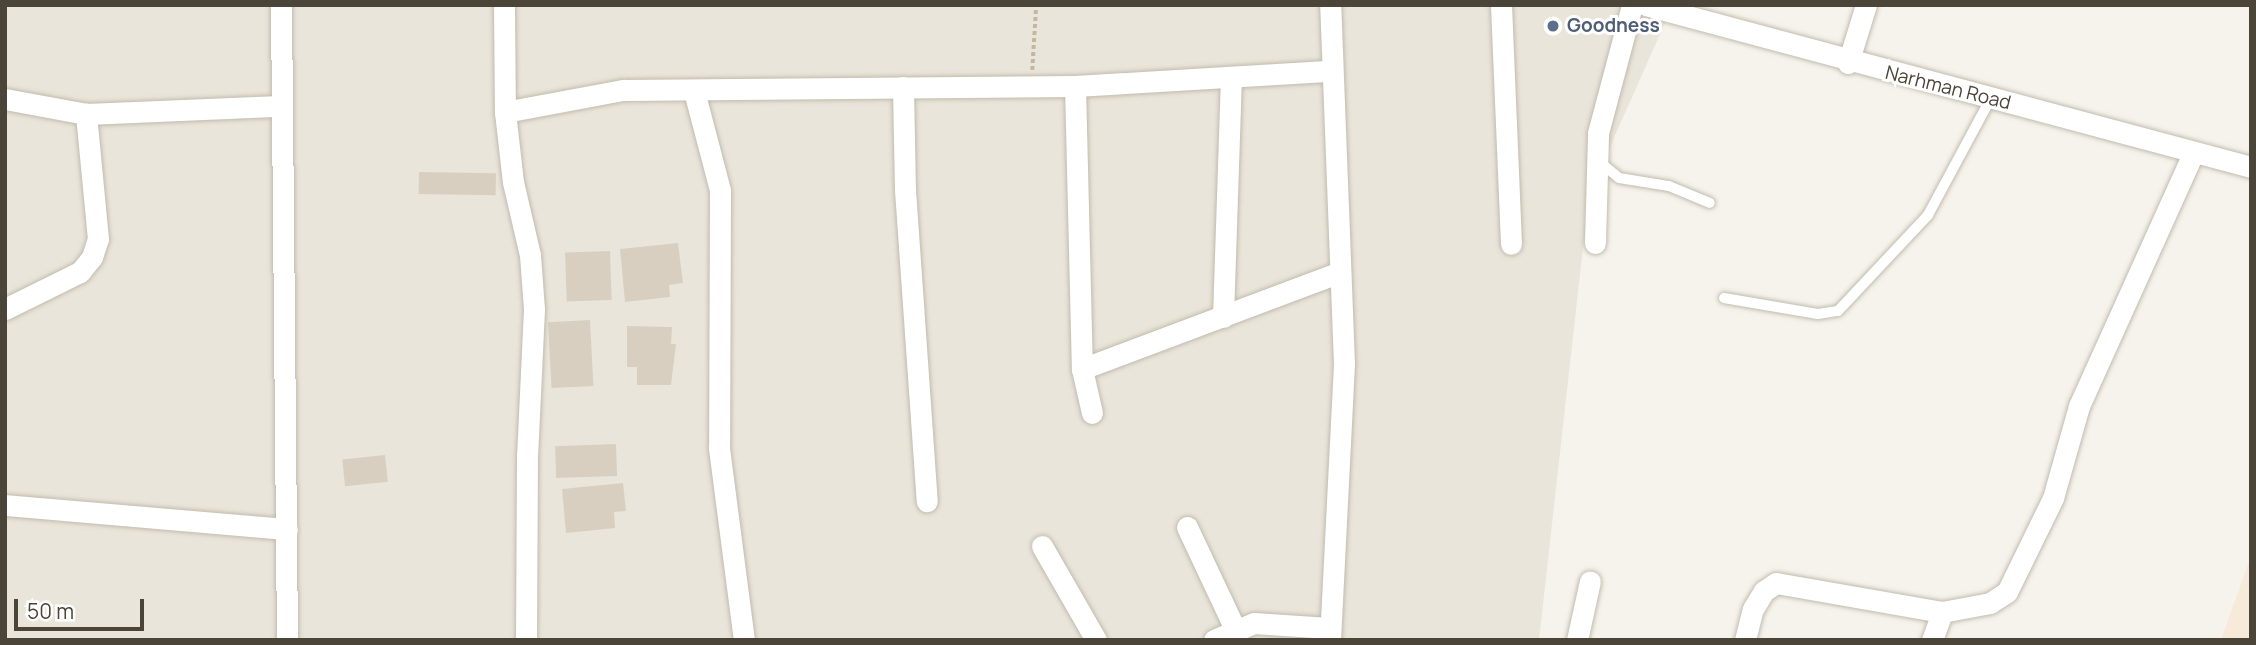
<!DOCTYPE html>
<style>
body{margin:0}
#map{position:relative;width:2256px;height:645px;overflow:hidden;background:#f6f3ec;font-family:Manrope,sans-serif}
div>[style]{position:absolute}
.residential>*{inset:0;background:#eae5da}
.commercial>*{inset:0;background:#f7ead8}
.building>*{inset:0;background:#d8cfc1;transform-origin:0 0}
.path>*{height:3.5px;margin-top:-1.75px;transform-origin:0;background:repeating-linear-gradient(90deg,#c4b79f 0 3.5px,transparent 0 7px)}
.roads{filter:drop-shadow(0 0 2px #c2bbae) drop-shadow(0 0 2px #c2bbae)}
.lane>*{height:10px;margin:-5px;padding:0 5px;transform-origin:5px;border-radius:5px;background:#fff}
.street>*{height:21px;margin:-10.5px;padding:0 10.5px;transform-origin:10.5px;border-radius:10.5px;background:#fff}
.dots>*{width:19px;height:19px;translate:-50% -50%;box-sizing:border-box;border:4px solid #fff;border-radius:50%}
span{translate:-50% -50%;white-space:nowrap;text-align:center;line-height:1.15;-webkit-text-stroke:6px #fff;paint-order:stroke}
.service-label{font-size:19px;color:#4e5e75;font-weight:700}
.left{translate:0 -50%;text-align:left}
.street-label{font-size:19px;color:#4b4439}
.frame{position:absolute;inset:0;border:7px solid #4b4439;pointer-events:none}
.scale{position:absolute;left:14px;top:599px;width:130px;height:32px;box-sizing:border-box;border:4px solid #4b4439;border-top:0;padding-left:9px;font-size:21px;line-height:24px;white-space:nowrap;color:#4b4439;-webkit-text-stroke:5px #fff;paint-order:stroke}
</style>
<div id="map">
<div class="residential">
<i style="clip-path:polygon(5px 5px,1673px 5px,1589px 194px,1539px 640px,5px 640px)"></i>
</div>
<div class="commercial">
<i style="clip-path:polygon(2251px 556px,2251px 640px,2221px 640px)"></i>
</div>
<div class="building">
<i style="left:419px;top:172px;width:77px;height:22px;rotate:1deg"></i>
<i style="clip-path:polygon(678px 243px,683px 283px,669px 285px,670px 297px,625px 302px,620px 249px)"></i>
<i style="left:610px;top:251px;width:49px;height:45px;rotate:88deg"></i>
<i style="left:590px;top:320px;width:66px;height:42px;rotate:87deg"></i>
<i style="clip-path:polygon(627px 326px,672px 327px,671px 344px,676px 344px,671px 385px,637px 385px,637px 367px,627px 367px)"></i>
<i style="left:616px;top:444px;width:32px;height:61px;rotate:88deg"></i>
<i style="left:385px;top:455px;width:27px;height:43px;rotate:84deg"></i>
<i style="clip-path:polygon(623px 483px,626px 511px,614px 512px,615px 528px,566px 533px,562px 489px)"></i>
</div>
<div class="path">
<i style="left:1032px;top:70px;width:65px;rotate:-86.5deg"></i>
</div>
<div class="roads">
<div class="lane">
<i style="left:1597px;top:160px;width:28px;rotate:39deg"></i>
<i style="left:1619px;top:178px;width:51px;rotate:9.1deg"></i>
<i style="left:1669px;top:186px;width:44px;rotate:22.5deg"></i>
<i style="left:1724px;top:298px;width:95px;rotate:9.7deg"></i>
<i style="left:1818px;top:314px;width:20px;rotate:-9deg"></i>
<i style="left:1838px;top:311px;width:132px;rotate:-46.8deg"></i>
<i style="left:1928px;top:215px;width:133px;rotate:-61.7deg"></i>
</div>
<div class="street">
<i style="left:281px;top:5px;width:635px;rotate:89.46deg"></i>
<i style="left:504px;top:5px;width:107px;rotate:89.5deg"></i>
<i style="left:505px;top:112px;width:70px;rotate:83.5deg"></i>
<i style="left:513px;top:182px;width:75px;rotate:76.9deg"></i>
<i style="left:530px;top:255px;width:54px;rotate:85.8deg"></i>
<i style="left:534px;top:309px;width:146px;rotate:92.7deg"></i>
<i style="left:527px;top:455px;width:183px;rotate:90.3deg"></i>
<i style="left:1501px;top:5px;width:239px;rotate:87.6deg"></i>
<i style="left:1646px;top:5px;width:626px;rotate:14.99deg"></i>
<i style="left:1848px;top:63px;width:61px;rotate:-72.8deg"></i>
<i style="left:1075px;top:86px;width:283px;rotate:88.6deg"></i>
<i style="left:1082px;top:369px;width:45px;rotate:77.2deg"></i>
<i style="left:903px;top:87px;width:103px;rotate:88.9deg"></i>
<i style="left:905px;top:190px;width:312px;rotate:86deg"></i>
<i style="left:694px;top:91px;width:102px;rotate:75.3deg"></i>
<i style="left:720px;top:190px;width:258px;rotate:90.2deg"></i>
<i style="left:719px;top:448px;width:194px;rotate:82.6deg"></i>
<i style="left:5px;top:99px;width:82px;rotate:10.5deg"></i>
<i style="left:86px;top:114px;width:194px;rotate:-2.4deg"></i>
<i style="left:505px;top:112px;width:120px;rotate:-10.6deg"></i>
<i style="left:623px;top:90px;width:452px;rotate:-0.5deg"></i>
<i style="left:1075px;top:86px;width:256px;rotate:-3.4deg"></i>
<i style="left:1595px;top:243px;width:110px;rotate:-88.4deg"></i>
<i style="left:1598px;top:133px;width:132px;rotate:-75.1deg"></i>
<i style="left:5px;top:309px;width:84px;rotate:-26.3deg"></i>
<i style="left:80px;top:272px;width:19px;rotate:-51deg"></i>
<i style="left:92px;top:257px;width:19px;rotate:-72deg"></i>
<i style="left:98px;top:239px;width:126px;rotate:-95.5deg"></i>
<i style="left:1223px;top:317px;width:238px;rotate:-88.1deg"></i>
<i style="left:1082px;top:369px;width:272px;rotate:-20.6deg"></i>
<i style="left:5px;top:505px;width:283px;rotate:4.9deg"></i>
<i style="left:1187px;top:527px;width:113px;rotate:64.8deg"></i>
<i style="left:1042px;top:546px;width:108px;rotate:60.1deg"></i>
<i style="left:1214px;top:640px;width:43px;rotate:-23deg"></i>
<i style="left:1254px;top:623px;width:75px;rotate:3.8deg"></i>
<i style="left:1330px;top:640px;width:276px;rotate:-87.1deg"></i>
<i style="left:1344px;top:364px;width:359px;rotate:-92.2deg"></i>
<i style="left:1577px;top:640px;width:60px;rotate:-77.6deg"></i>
<i style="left:1745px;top:640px;width:32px;rotate:-76deg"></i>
<i style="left:1753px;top:609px;width:21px;rotate:-59deg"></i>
<i style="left:1764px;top:591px;width:14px;rotate:-34deg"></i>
<i style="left:1776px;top:583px;width:169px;rotate:9.9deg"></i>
<i style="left:1942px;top:612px;width:49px;rotate:-10.6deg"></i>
<i style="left:1990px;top:603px;width:20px;rotate:-33deg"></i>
<i style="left:2007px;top:592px;width:105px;rotate:-63.9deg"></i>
<i style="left:2053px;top:498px;width:96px;rotate:-74.2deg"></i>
<i style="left:2079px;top:406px;width:277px;rotate:-65.7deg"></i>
<i style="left:1932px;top:640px;width:30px;rotate:-70deg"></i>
</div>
</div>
<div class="dots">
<i style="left:1553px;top:26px;background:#5c6f8a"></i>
</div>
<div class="service-label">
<span class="left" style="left:1567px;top:26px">Goodness</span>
</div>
<div class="street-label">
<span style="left:1948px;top:88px;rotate:14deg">Narhman Road</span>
</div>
<div class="frame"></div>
<div class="scale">50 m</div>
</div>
